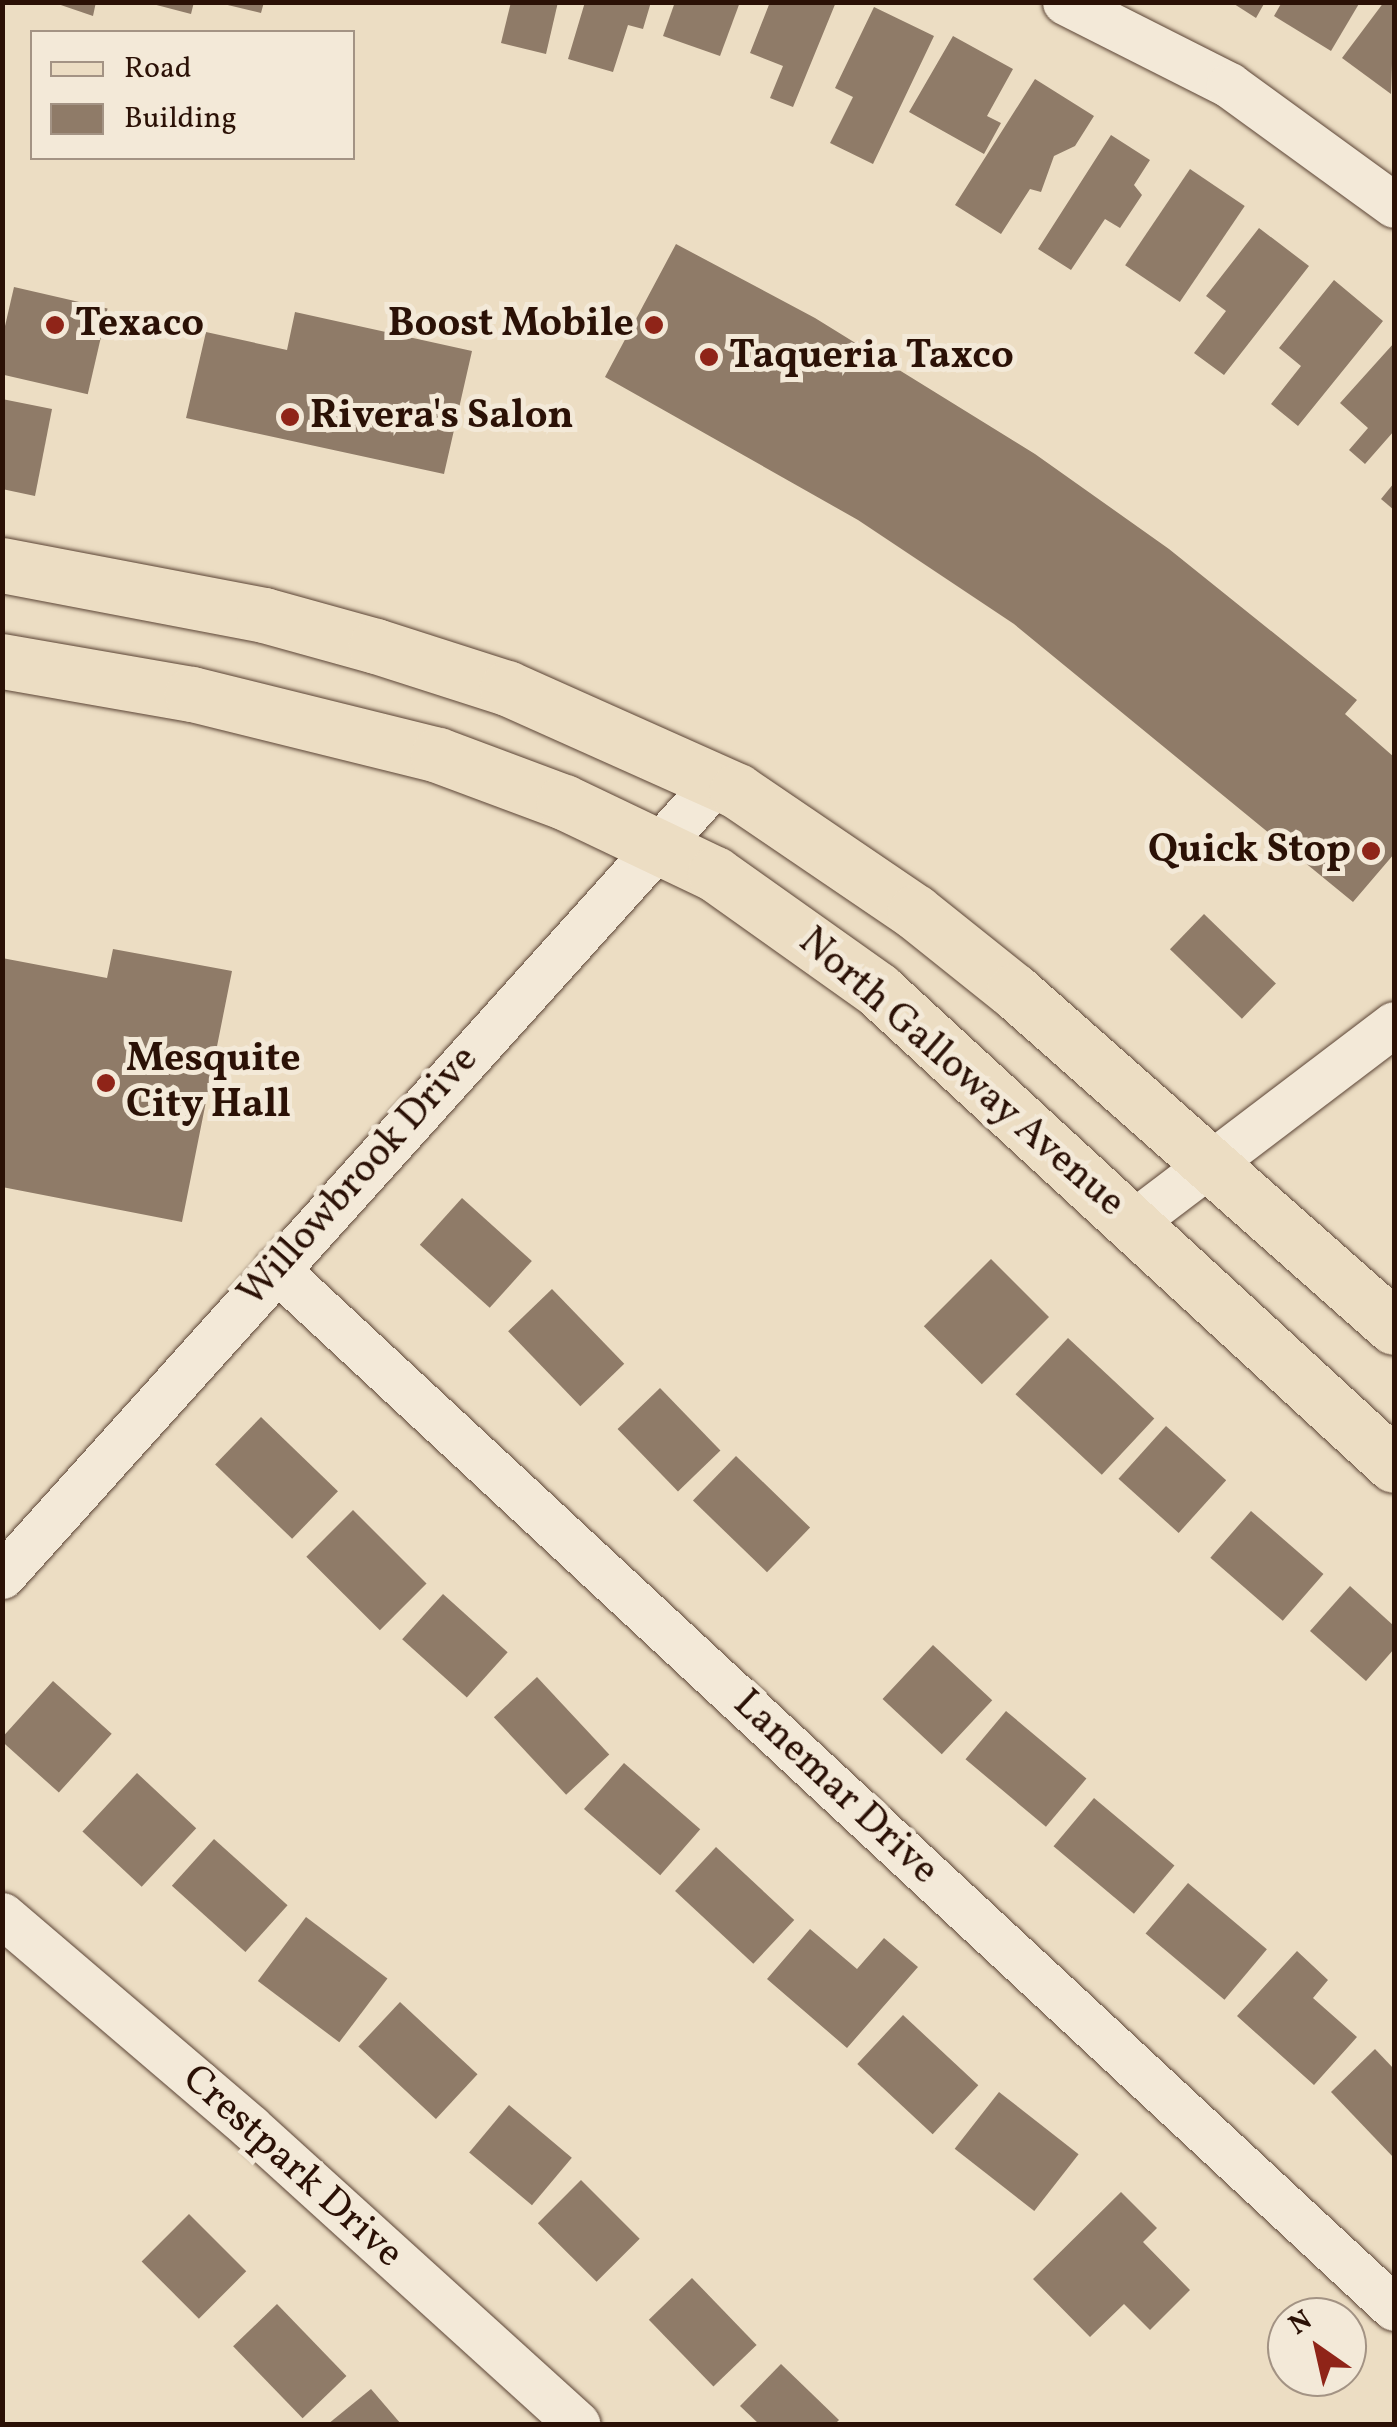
<!DOCTYPE html>
<style>
body{margin:0}
#map{position:relative;width:1397px;height:2427px;overflow:hidden;background:#ecddc3;font-family:Vollkorn,serif}
div>[style]{position:absolute}
.building>*{inset:0;background:#8f7b68;transform-origin:0 0}
.roads{filter:drop-shadow(0 0 2px #5b4435) drop-shadow(0 0 2px #5b4435)}
.minor>*{height:45px;margin:-22.5px;padding:0 22.5px;transform-origin:22.5px;border-radius:22.5px;background:#f3e9d8}
.major>*{height:55px;margin:-27.5px;padding:0 27.5px;transform-origin:27.5px;border-radius:27.5px;background:#ecddc3}
.dots>*{width:28px;height:28px;translate:-50% -50%;box-sizing:border-box;border:5px solid #f3e9d8;border-radius:50%}
span{translate:-50% -50%;white-space:nowrap;text-align:center;line-height:1.15;-webkit-text-stroke:10px #f3e9d8;paint-order:stroke}
.poi-label{font-size:40px;color:#2b1106;font-weight:700}
.left{translate:0 -50%;text-align:left}
.right{translate:-100% -50%;text-align:right}
.street-label{font-size:40px;color:#2b1106}
.frame{position:absolute;inset:0;border:5px solid #2b1106;pointer-events:none}
.legend{position:absolute;left:30px;top:30px;width:325px;height:130px;box-sizing:border-box;background:#f3e9d8;border:2px solid #a39384;margin:0;padding:12px 18px;list-style:none;font-size:30px;color:#2b1106}
.legend li{display:flex;align-items:center;gap:20px;height:50px}
.legend b{width:50px;border:2px solid #a39384}
.north{position:absolute;left:1267px;top:2297px;width:100px;height:100px;box-sizing:border-box;background:#f3e9d8;border:2px solid #a39384;border-radius:50%;rotate:326deg;font-size:28px;font-weight:700;line-height:40px;text-align:center;color:#2b1106}
.north::after{content:'';display:block;margin:auto;width:35px;height:45px;background:#8f2418;clip-path:polygon(50% 0,100% 100%,50% 72%,0 100%)}
</style>
<div id="map">
<div class="building">
<i style="clip-path:polygon(52px 2px,96px 2px,93px 16px)"></i>
<i style="clip-path:polygon(145px 2px,194px 2px,191px 14px)"></i>
<i style="clip-path:polygon(215px 2px,264px 2px,261px 13px)"></i>
<i style="clip-path:polygon(511px 2px,558px 2px,546px 54px,501px 43px)"></i>
<i style="clip-path:polygon(585px 2px,651px 2px,643px 29px,628px 25px,613px 72px,568px 59px)"></i>
<i style="clip-path:polygon(675px 2px,740px 2px,720px 56px,663px 36px)"></i>
<i style="clip-path:polygon(770px 2px,836px 2px,793px 107px,770px 98px,783px 66px,750px 53px)"></i>
<i style="clip-path:polygon(1231px 2px,1265px 2px,1256px 18px)"></i>
<i style="clip-path:polygon(1282px 2px,1360px 2px,1331px 51px,1274px 16px)"></i>
<i style="clip-path:polygon(1384px 2px,1394px 2px,1391px 94px,1342px 58px)"></i>
<i style="clip-path:polygon(874px 7px,934px 36px,873px 164px,830px 143px,853px 97px,835px 88px)"></i>
<i style="clip-path:polygon(953px 36px,1013px 69px,987px 116px,1001px 123px,984px 154px,909px 112px)"></i>
<i style="clip-path:polygon(1035px 79px,1094px 116px,1075px 146px,1054px 156px,1041px 192px,1030px 189px,1001px 234px,955px 205px)"></i>
<i style="clip-path:polygon(1111px 135px,1150px 160px,1134px 185px,1142px 195px,1120px 228px,1105px 219px,1071px 270px,1038px 249px)"></i>
<i style="left:1190px;top:169px;width:66px;height:116px;rotate:34deg"></i>
<i style="clip-path:polygon(1259px 228px,1309px 266px,1224px 375px,1194px 353px,1226px 311px,1206px 296px)"></i>
<i style="clip-path:polygon(676px 244px,815px 318px,1035px 454px,1169px 549px,1357px 700px,1345px 714px,1394px 757px,1394px 854px,1353px 902px,1014px 624px,858px 520px,605px 377px)"></i>
<i style="clip-path:polygon(1334px 280px,1383px 321px,1298px 426px,1271px 404px,1301px 366px,1279px 348px)"></i>
<i style="left:14px;top:287px;width:96px;height:88px;rotate:13deg"></i>
<i style="clip-path:polygon(295px 312px,472px 351px,444px 474px,186px 418px,206px 332px,287px 350px)"></i>
<i style="clip-path:polygon(1394px 343px,1394px 431px,1365px 464px,1349px 450px,1368px 428px,1340px 403px)"></i>
<i style="clip-path:polygon(2px 399px,52px 409px,35px 496px,2px 489px)"></i>
<i style="clip-path:polygon(1394px 483px,1394px 510px,1381px 499px)"></i>
<i style="left:1204px;top:914px;width:100px;height:49px;rotate:44deg"></i>
<i style="clip-path:polygon(113px 949px,232px 971px,182px 1222px,2px 1187px,2px 958px,107px 978px)"></i>
<i style="left:462px;top:1198px;width:94px;height:63px;rotate:42deg"></i>
<i style="left:991px;top:1259px;width:82px;height:95px;rotate:45deg"></i>
<i style="left:552px;top:1289px;width:104px;height:61px;rotate:46deg"></i>
<i style="left:1068px;top:1338px;width:118px;height:77px;rotate:43deg"></i>
<i style="left:660px;top:1388px;width:87px;height:59px;rotate:46deg"></i>
<i style="left:261px;top:1417px;width:107px;height:66px;rotate:44deg"></i>
<i style="left:1166px;top:1426px;width:81px;height:71px;rotate:42deg"></i>
<i style="left:736px;top:1456px;width:103px;height:62px;rotate:44deg"></i>
<i style="left:353px;top:1510px;width:104px;height:66px;rotate:45deg"></i>
<i style="left:1251px;top:1511px;width:96px;height:62px;rotate:41deg"></i>
<i style="clip-path:polygon(1350px 1586px,1394px 1626px,1394px 1649px,1366px 1681px,1310px 1631px)"></i>
<i style="left:443px;top:1594px;width:87px;height:61px;rotate:42deg"></i>
<i style="left:933px;top:1645px;width:81px;height:74px;rotate:43deg"></i>
<i style="left:537px;top:1677px;width:106px;height:59px;rotate:47deg"></i>
<i style="left:53px;top:1681px;width:79px;height:79px;rotate:42deg"></i>
<i style="left:1006px;top:1711px;width:105px;height:63px;rotate:40deg"></i>
<i style="left:624px;top:1763px;width:101px;height:61px;rotate:41deg"></i>
<i style="left:137px;top:1773px;width:81px;height:80px;rotate:43deg"></i>
<i style="left:1094px;top:1798px;width:105px;height:63px;rotate:40deg"></i>
<i style="left:214px;top:1839px;width:99px;height:63px;rotate:42deg"></i>
<i style="left:716px;top:1847px;width:107px;height:60px;rotate:43deg"></i>
<i style="left:1188px;top:1883px;width:103px;height:66px;rotate:40deg"></i>
<i style="left:306px;top:1917px;width:102px;height:80px;rotate:37deg"></i>
<i style="clip-path:polygon(810px 1929px,857px 1969px,884px 1938px,918px 1967px,847px 2048px,767px 1979px)"></i>
<i style="clip-path:polygon(1297px 1951px,1328px 1980px,1313px 1998px,1357px 2037px,1314px 2085px,1237px 2016px)"></i>
<i style="left:400px;top:2002px;width:106px;height:61px;rotate:43deg"></i>
<i style="left:903px;top:2015px;width:103px;height:67px;rotate:43deg"></i>
<i style="clip-path:polygon(1375px 2049px,1394px 2069px,1394px 2158px,1331px 2092px)"></i>
<i style="left:999px;top:2092px;width:101px;height:72px;rotate:38deg"></i>
<i style="left:509px;top:2105px;width:82px;height:62px;rotate:40deg"></i>
<i style="left:581px;top:2180px;width:83px;height:61px;rotate:45deg"></i>
<i style="clip-path:polygon(1121px 2192px,1157px 2228px,1143px 2242px,1190px 2290px,1150px 2330px,1124px 2304px,1090px 2337px,1033px 2279px)"></i>
<i style="left:189px;top:2214px;width:81px;height:67px;rotate:45deg"></i>
<i style="left:692px;top:2278px;width:93px;height:60px;rotate:46deg"></i>
<i style="left:277px;top:2304px;width:100px;height:61px;rotate:46deg"></i>
<i style="clip-path:polygon(781px 2364px,839px 2420px,835px 2424px,759px 2424px,740px 2406px)"></i>
<i style="clip-path:polygon(371px 2389px,401px 2424px,328px 2424px)"></i>
</div>
<div class="roads">
<div class="minor">
<i style="left:1065px;top:2px;width:184px;rotate:26.8deg"></i>
<i style="left:1229px;top:85px;width:204px;rotate:36deg"></i>
<i style="left:1132px;top:1223px;width:329px;rotate:-37.2deg"></i>
<i style="left:276px;top:1269px;width:1526px;rotate:42.9deg"></i>
<i style="left:2px;top:1576px;width:1069px;rotate:-48.03deg"></i>
<i style="left:2px;top:1915px;width:326px;rotate:40.5deg"></i>
<i style="left:250px;top:2127px;width:442px;rotate:42.2deg"></i>
</div>
<div class="major">
<i style="left:2px;top:565px;width:267px;rotate:10.8deg"></i>
<i style="left:264px;top:615px;width:116px;rotate:15.5deg"></i>
<i style="left:376px;top:646px;width:138px;rotate:17.8deg"></i>
<i style="left:507px;top:688px;width:252px;rotate:24.1deg"></i>
<i style="left:737px;top:791px;width:215px;rotate:34.2deg"></i>
<i style="left:915px;top:912px;width:127px;rotate:38.6deg"></i>
<i style="left:1014px;top:991px;width:507px;rotate:41.48deg"></i>
<i style="left:2px;top:661px;width:193px;rotate:9.9deg"></i>
<i style="left:192px;top:694px;width:253px;rotate:13.9deg"></i>
<i style="left:438px;top:755px;width:134px;rotate:20.5deg"></i>
<i style="left:564px;top:802px;width:167px;rotate:25.5deg"></i>
<i style="left:715px;top:874px;width:200px;rotate:35.4deg"></i>
<i style="left:878px;top:990px;width:701px;rotate:42.63deg"></i>
</div>
</div>
<div class="dots">
<i style="left:55px;top:325px;background:#8f2418"></i>
<i style="left:654px;top:325px;background:#8f2418"></i>
<i style="left:709px;top:357px;background:#8f2418"></i>
<i style="left:290px;top:417px;background:#8f2418"></i>
<i style="left:1371px;top:851px;background:#8f2418"></i>
<i style="left:106px;top:1083px;background:#8f2418"></i>
</div>
<div class="poi-label">
<span class="left" style="left:75px;top:325px">Texaco</span>
<span class="right" style="left:634px;top:325px">Boost Mobile</span>
<span class="left" style="left:729px;top:357px">Taqueria Taxco</span>
<span class="left" style="left:310px;top:417px">Rivera's Salon</span>
<span class="right" style="left:1351px;top:851px">Quick Stop</span>
<span class="left" style="left:126px;top:1083px">Mesquite<br>City Hall</span>
</div>
<div class="street-label">
<span style="left:961px;top:1073px;rotate:41deg">North Galloway Avenue</span>
<span style="left:359px;top:1177px;rotate:-48deg">Willowbrook Drive</span>
<span style="left:835px;top:1788px;rotate:43deg">Lanemar Drive</span>
<span style="left:292px;top:2167px;rotate:42deg">Crestpark Drive</span>
</div>
<div class="frame"></div>
<ul class="legend">
<li><b style="height:12px;background:#ecddc3"></b>Road</li>
<li><b style="height:28px;background:#8f7b68"></b>Building</li>
</ul>
<div class="north">N</div>
</div>
